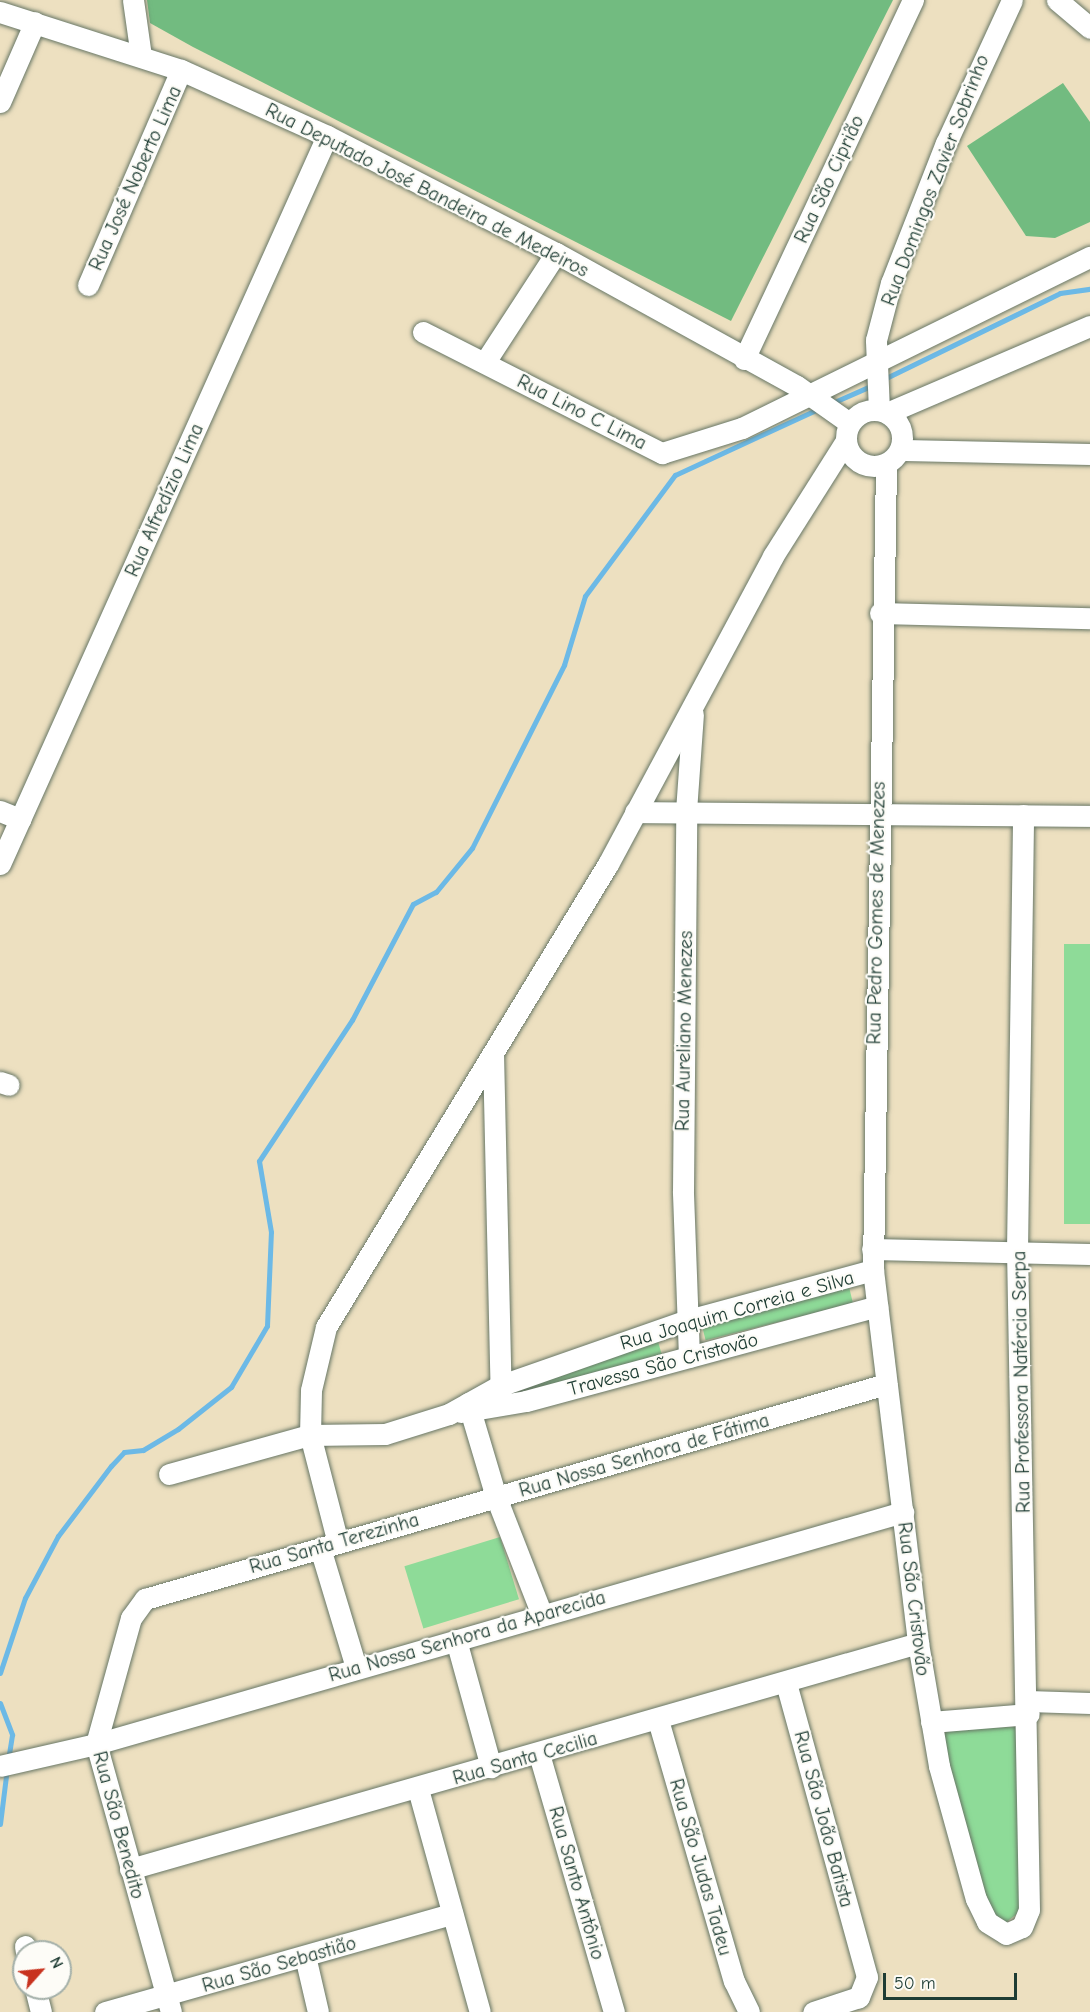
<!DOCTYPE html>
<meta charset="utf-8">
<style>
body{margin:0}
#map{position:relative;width:1090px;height:2012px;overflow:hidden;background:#ede0c0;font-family:"Comic Neue",sans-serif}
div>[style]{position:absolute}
.green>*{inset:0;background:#8edb98;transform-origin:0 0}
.forest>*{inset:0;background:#72bb80}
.stream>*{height:5px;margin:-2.5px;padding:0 2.5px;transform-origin:2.5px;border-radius:2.5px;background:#6cb9e6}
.roads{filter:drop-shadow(0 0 2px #677665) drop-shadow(0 0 2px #677665)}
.minor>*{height:21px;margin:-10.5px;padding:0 10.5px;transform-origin:10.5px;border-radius:10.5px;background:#fff}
.minor>.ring{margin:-10.5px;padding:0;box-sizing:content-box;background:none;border:21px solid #fff;border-radius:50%}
span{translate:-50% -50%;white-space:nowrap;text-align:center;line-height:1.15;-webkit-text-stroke:4.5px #fdfcf7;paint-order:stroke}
.street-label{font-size:20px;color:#1f3d34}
.north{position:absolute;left:12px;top:1940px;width:60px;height:60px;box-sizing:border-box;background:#fdfcf7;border:2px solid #a4b0a9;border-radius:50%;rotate:63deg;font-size:16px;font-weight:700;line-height:24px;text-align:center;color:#1f3d34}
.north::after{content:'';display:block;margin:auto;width:21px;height:27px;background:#c8321e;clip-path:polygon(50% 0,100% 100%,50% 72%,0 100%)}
.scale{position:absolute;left:883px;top:1973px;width:134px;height:27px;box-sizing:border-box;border:3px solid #1f3d34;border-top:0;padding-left:8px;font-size:18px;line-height:21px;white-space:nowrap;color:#1f3d34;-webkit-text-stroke:4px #fdfcf7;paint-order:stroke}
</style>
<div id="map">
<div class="green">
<i style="left:1064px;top:944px;width:26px;height:280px"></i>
<i style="left:848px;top:1283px;width:21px;height:152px;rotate:76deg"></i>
<i style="left:657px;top:1338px;width:18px;height:146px;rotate:74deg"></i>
<i style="left:500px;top:1537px;width:65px;height:100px;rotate:73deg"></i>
<i style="clip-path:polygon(1016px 1727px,1022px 1891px,1018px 1913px,1004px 1924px,994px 1922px,937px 1741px,950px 1728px)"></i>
</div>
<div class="forest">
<i style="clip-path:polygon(147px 0,893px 0,731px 321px,193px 47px,150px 23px)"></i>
<i style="clip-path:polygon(1063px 83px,1090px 122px,1090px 222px,1055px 238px,1026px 236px,967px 146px)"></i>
</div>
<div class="stream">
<i style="left:884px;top:379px;width:196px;rotate:-26deg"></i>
<i style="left:1060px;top:293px;width:30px;rotate:-8deg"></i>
<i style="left:832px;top:403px;width:45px;rotate:-23.7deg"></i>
<i style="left:0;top:1673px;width:79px;rotate:-71.6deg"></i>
<i style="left:25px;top:1598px;width:70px;rotate:-62deg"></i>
<i style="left:58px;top:1536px;width:88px;rotate:-52.9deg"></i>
<i style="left:111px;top:1466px;width:19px;rotate:-47deg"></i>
<i style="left:124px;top:1452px;width:19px;rotate:-6deg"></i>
<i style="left:143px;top:1450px;width:41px;rotate:-31deg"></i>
<i style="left:178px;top:1429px;width:68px;rotate:-38.4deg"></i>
<i style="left:231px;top:1387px;width:71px;rotate:-59.5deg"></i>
<i style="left:267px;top:1326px;width:94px;rotate:-87.6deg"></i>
<i style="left:271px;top:1232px;width:72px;rotate:-99.6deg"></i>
<i style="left:259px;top:1161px;width:169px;rotate:-56.6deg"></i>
<i style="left:352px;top:1020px;width:131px;rotate:-62.3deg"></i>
<i style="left:413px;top:904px;width:26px;rotate:-28deg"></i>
<i style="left:436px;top:892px;width:57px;rotate:-50.7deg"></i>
<i style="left:472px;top:848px;width:205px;rotate:-63.3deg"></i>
<i style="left:564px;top:665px;width:72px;rotate:-73.1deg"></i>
<i style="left:585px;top:596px;width:151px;rotate:-53.4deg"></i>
<i style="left:675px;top:475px;width:157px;rotate:-24.8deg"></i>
<i style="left:0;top:1703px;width:34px;rotate:69deg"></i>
<i style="left:12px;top:1735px;width:24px;rotate:99deg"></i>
<i style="left:0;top:1824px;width:56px;rotate:-82.9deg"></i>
</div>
<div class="roads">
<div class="minor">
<i style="left:133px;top:0;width:57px;rotate:81.9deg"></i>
<i style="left:1057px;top:0;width:43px;rotate:40.3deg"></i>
<i style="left:0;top:12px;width:190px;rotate:17.8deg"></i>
<i style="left:181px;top:70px;width:160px;rotate:24.3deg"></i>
<i style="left:327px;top:136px;width:257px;rotate:27.1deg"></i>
<i style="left:556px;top:253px;width:275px;rotate:28.9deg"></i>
<i style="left:797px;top:386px;width:62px;rotate:35.2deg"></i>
<i style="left:0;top:102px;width:87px;rotate:-66.4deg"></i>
<i style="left:88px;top:285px;width:234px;rotate:-66.6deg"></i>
<i style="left:423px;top:332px;width:268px;rotate:26.9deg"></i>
<i style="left:662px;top:453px;width:84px;rotate:-17.4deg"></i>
<i style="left:742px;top:428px;width:388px;rotate:-26.2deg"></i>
<i style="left:744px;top:359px;width:397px;rotate:-64.8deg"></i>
<i style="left:485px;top:362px;width:130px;rotate:-56.9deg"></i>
<i class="ring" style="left:846px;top:410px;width:35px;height:35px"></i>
<i style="left:879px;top:410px;width:70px;rotate:-92.5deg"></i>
<i style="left:876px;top:340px;width:59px;rotate:-75.3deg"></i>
<i style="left:891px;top:283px;width:150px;rotate:-68.6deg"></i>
<i style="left:946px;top:143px;width:157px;rotate:-65.2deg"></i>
<i style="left:887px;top:413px;width:221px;rotate:-23.2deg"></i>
<i style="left:904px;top:450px;width:186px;rotate:1.2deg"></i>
<i style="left:886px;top:465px;width:805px;rotate:90.93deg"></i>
<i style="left:873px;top:1270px;width:376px;rotate:83.1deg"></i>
<i style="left:918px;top:1643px;width:125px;rotate:80.3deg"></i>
<i style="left:939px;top:1766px;width:138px;rotate:74.5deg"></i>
<i style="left:976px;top:1899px;width:25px;rotate:64deg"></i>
<i style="left:987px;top:1922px;width:22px;rotate:32deg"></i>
<i style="left:1006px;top:1934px;width:17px;rotate:-24deg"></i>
<i style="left:1022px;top:1927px;width:18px;rotate:-68deg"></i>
<i style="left:1029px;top:1910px;width:659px;rotate:-91.04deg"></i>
<i style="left:1017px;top:1251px;width:436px;rotate:-89.2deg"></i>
<i style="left:880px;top:613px;width:210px;rotate:1.4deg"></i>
<i style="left:0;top:811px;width:22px;rotate:22deg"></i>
<i style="left:635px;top:812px;width:455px;rotate:0.5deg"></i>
<i style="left:0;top:864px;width:798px;rotate:-65.81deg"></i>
<i style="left:493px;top:1053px;width:346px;rotate:88.7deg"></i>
<i style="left:0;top:1082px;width:9px;rotate:18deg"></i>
<i style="left:872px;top:1249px;width:218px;rotate:1.3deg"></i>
<i style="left:689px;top:1357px;width:166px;rotate:-92.1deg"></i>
<i style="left:683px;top:1191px;width:380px;rotate:-89.5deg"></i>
<i style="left:686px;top:811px;width:97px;rotate:-85.9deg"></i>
<i style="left:468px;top:1403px;width:98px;rotate:73.4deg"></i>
<i style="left:496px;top:1497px;width:127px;rotate:68.7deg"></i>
<i style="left:461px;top:1412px;width:66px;rotate:-9.6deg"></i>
<i style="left:526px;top:1401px;width:364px;rotate:-15.1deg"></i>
<i style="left:169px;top:1474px;width:146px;rotate:-15.5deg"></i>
<i style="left:310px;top:1435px;width:75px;rotate:-0.8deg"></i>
<i style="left:385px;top:1434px;width:67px;rotate:-17.4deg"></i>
<i style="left:449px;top:1414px;width:57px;rotate:-29.2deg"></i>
<i style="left:499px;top:1386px;width:197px;rotate:-19.3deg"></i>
<i style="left:685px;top:1321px;width:195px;rotate:-15.2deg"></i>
<i style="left:338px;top:1543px;width:112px;rotate:-104.5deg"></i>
<i style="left:310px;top:1435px;width:45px;rotate:-88.7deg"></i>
<i style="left:311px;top:1390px;width:65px;rotate:-76.6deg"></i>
<i style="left:326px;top:1327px;width:542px;rotate:-58.66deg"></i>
<i style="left:608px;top:864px;width:349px;rotate:-61.8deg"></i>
<i style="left:773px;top:556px;width:135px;rotate:-57.7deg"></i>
<i style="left:320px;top:1548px;width:124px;rotate:73.2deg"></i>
<i style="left:456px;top:1640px;width:132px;rotate:74.6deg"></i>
<i style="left:786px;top:1683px;width:305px;rotate:74.6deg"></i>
<i style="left:867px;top:1977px;width:22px;rotate:112deg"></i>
<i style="left:859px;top:1997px;width:48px;rotate:161.9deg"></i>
<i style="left:1028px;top:1701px;width:62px;rotate:1.8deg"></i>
<i style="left:658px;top:1720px;width:272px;rotate:73.8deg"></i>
<i style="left:734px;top:1981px;width:34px;rotate:64deg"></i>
<i style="left:931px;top:1722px;width:98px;rotate:-4.7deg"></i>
<i style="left:539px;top:1754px;width:269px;rotate:73.8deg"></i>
<i style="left:0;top:1766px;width:98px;rotate:-12.9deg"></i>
<i style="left:96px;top:1744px;width:840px;rotate:-16.04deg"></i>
<i style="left:418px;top:1789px;width:231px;rotate:74.5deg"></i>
<i style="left:130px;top:1869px;width:820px;rotate:-16deg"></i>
<i style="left:25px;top:1946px;width:6px;rotate:81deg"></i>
<i style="left:305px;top:1956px;width:57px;rotate:76.9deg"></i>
<i style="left:35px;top:1988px;width:25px;rotate:76deg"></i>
<i style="left:105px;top:2012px;width:361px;rotate:-15.8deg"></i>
<i style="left:171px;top:2012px;width:278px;rotate:-105.6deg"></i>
<i style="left:96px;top:1744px;width:131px;rotate:-74.5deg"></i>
<i style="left:131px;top:1618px;width:24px;rotate:-54deg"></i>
<i style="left:145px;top:1599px;width:772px;rotate:-16.18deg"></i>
</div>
</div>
<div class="street-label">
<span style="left:135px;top:178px;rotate:-66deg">Rua José Noberto Lima</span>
<span style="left:829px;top:179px;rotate:-65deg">Rua São Ciprião</span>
<span style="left:935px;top:180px;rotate:-69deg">Rua Domingos Zavier Sobrinho</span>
<span style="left:427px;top:190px;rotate:27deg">Rua Deputado José Bandeira de Medeiros</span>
<span style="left:582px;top:412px;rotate:27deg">Rua Lino C Lima</span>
<span style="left:164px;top:500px;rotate:-66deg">Rua Alfredízio Lima</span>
<span style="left:876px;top:913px;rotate:-89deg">Rua Pedro Gomes de Menezes</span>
<span style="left:684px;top:1031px;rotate:-89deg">Rua Aureliano Menezes</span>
<span style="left:737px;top:1310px;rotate:-16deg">Rua Joaquim Correia e Silva</span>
<span style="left:663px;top:1364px;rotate:-15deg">Travessa São Cristovão</span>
<span style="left:1021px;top:1382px;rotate:-91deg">Rua Professora Natércia Serpa</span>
<span style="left:644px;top:1455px;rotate:-16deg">Rua Nossa Senhora de Fátima</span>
<span style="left:334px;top:1543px;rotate:-16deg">Rua Santa Terezinha</span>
<span style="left:914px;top:1599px;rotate:83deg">Rua São Cristovão</span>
<span style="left:467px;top:1636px;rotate:-16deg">Rua Nossa Senhora da Aparecida</span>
<span style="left:525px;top:1758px;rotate:-16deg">Rua Santa Cecilia</span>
<span style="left:824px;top:1819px;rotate:75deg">Rua São João Batista</span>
<span style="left:119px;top:1825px;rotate:75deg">Rua São Benedito</span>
<span style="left:701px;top:1867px;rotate:74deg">Rua São Judas Tadeu</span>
<span style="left:577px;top:1883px;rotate:74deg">Rua Santo Antônio</span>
<span style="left:279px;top:1964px;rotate:-16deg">Rua São Sebastião</span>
</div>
<div class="north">N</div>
<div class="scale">50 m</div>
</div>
